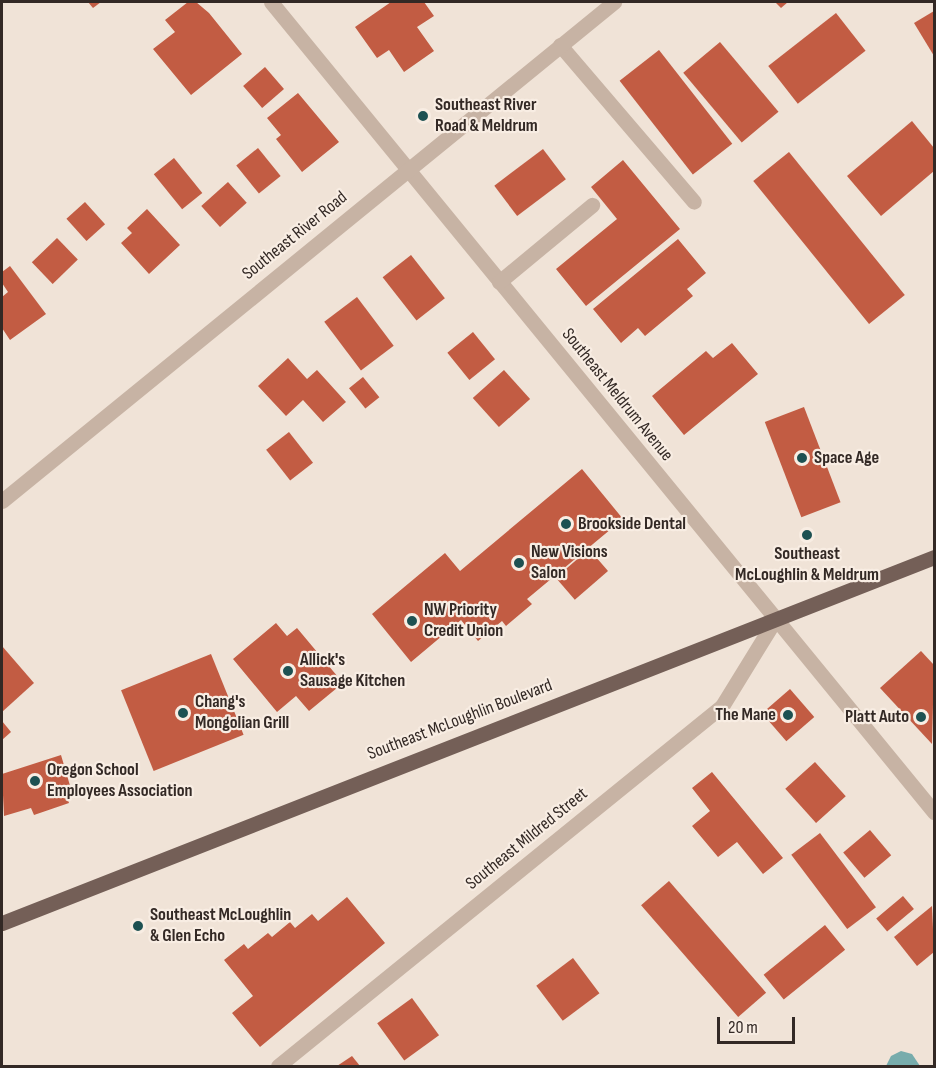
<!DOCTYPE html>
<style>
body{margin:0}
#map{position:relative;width:936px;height:1068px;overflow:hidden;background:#f0e3d7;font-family:"Sofia Sans Condensed",sans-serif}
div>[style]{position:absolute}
.water>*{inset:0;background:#77acac}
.building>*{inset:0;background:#c25c43;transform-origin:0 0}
.minor>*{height:15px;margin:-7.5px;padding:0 7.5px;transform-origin:7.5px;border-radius:7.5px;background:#c7b3a4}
.tertiary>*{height:15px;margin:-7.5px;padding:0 7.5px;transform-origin:7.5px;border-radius:7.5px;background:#c7b3a4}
.primary>*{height:15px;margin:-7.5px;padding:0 7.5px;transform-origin:7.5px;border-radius:7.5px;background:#745f57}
.dots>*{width:16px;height:16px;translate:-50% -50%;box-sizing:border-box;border:3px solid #f8ede3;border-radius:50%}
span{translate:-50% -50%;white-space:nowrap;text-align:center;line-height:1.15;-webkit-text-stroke:4.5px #f8ede3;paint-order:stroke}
.poi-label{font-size:18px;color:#332925;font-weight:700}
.left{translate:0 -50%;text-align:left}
.right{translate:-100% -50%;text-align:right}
.street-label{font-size:18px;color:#332925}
.frame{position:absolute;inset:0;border:3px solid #332925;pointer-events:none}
.scale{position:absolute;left:717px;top:1017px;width:78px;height:27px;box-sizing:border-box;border:3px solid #332925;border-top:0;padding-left:8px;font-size:18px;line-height:21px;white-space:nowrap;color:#332925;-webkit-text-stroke:4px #f8ede3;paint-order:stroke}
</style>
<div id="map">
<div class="water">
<i style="clip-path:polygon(901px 1051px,912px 1054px,920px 1066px,886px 1066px,891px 1056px)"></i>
</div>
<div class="building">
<i style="clip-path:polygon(88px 2px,101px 2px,93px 8px)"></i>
<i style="clip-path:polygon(188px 2px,196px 2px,209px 13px,242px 54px,191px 95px,153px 49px,175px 32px,165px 20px)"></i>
<i style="clip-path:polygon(391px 2px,424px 2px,434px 16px,417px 27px,434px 51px,404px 72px,389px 50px,377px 58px,355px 27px)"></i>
<i style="clip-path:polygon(775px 2px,788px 2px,781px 8px)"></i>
<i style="clip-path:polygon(934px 11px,934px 56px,914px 23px)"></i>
<i style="left:836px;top:13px;width:48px;height:86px;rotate:52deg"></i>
<i style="left:720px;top:42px;width:91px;height:48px;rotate:50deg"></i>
<i style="left:659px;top:50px;width:119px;height:50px;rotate:52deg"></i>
<i style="left:265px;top:67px;width:29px;height:29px;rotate:49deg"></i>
<i style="clip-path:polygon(298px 93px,339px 142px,302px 172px,276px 139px,281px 135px,267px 118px)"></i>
<i style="clip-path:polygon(912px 121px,934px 148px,934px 171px,881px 216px,847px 176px)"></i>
<i style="left:258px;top:148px;width:36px;height:28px;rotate:51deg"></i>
<i style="left:543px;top:149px;width:38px;height:61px;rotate:53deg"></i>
<i style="left:789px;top:152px;width:184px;height:46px;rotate:51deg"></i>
<i style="left:174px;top:158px;width:45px;height:26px;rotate:51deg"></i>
<i style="clip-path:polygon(623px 160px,680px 229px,586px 306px,556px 269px,617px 219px,591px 187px)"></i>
<i style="left:228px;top:182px;width:28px;height:36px;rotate:48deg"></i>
<i style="left:85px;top:202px;width:30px;height:25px;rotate:48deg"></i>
<i style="clip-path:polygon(147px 209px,180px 245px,149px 274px,121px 243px,132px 233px,127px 228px)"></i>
<i style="left:57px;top:238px;width:30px;height:35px;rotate:46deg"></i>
<i style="clip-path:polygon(678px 239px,706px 273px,687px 289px,693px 296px,645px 336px,638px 328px,621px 343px,593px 309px)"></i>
<i style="left:411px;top:255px;width:55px;height:36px;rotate:52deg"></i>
<i style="clip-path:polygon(10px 266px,46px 314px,10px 340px,2px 328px,2px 297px,8px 292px,2px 283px,2px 272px)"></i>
<i style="left:357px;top:297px;width:61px;height:41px;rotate:53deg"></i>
<i style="left:473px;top:332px;width:35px;height:33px;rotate:51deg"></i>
<i style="clip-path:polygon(732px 343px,758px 374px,684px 435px,652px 396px,706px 351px,713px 358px)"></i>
<i style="clip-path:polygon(288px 358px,307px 379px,317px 370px,346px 402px,323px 422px,303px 400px,286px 416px,258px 386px)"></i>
<i style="left:504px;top:370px;width:39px;height:42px;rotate:48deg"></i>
<i style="left:363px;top:377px;width:26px;height:18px;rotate:51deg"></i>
<i style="left:804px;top:407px;width:102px;height:42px;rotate:69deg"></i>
<i style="left:289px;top:432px;width:39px;height:29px;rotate:52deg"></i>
<i style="clip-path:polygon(582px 469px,623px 519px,527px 599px,532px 604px,506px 626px,502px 621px,478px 641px,461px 620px,411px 662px,372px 614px,445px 553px,460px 571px)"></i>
<i style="left:589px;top:549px;width:29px;height:44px;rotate:49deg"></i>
<i style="clip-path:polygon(276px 623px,287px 636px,297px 628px,343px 683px,309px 711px,296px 696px,277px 712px,233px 659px)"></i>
<i style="clip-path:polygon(2px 646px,34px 683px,2px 712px)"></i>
<i style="clip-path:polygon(921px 651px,934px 665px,932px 744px,880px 688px)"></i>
<i style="left:211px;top:654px;width:87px;height:97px;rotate:68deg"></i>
<i style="left:790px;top:689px;width:37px;height:37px;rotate:49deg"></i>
<i style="clip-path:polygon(2px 721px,11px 732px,2px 740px)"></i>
<i style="clip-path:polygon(61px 755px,71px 789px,65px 791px,69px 803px,34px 815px,31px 808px,4px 816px,2px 774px)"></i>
<i style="left:815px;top:762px;width:46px;height:40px;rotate:48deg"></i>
<i style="clip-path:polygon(712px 772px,783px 858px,763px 874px,737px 842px,718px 857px,692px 826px,710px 811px,692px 788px)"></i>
<i style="left:870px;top:830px;width:33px;height:35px;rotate:50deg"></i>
<i style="left:820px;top:833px;width:93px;height:36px;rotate:53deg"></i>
<i style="left:669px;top:881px;width:148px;height:37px;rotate:49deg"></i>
<i style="left:903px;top:896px;width:17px;height:35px;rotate:50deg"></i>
<i style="clip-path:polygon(347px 897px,385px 943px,260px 1047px,232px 1013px,253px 996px,224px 960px,244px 944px,248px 949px,268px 933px,272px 937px,290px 922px,295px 928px,312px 914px,318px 921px)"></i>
<i style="clip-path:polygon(932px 906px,934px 952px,917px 966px,894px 937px)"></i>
<i style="left:825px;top:925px;width:32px;height:79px;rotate:51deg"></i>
<i style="left:573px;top:958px;width:44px;height:46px;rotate:53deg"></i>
<i style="left:412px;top:998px;width:46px;height:43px;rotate:54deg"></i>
<i style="clip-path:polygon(352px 1056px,360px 1066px,337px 1066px)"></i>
</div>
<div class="minor">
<i style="left:271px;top:2px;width:1047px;rotate:50.7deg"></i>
<i style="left:560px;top:45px;width:206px;rotate:49.5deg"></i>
<i style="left:499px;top:282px;width:121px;rotate:-39.6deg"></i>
<i style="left:278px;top:1066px;width:572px;rotate:-39.04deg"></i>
<i style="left:722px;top:706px;width:101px;rotate:-58.4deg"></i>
</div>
<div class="tertiary">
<i style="left:2px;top:501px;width:790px;rotate:-39.19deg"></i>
</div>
<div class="primary">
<i style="left:2px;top:923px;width:1001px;rotate:-21.44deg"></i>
</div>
<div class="dots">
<i style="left:423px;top:116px;background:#1d5152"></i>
<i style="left:802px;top:458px;background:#1d5152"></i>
<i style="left:566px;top:524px;background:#1d5152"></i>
<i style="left:807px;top:535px;background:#1d5152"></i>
<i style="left:519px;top:563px;background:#1d5152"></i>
<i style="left:412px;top:621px;background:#1d5152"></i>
<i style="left:288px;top:671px;background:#1d5152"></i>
<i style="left:183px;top:713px;background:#1d5152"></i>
<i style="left:788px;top:715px;background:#1d5152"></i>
<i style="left:921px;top:717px;background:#1d5152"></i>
<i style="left:35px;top:781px;background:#1d5152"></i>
<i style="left:138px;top:926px;background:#1d5152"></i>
</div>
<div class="poi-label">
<span class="left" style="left:435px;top:116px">Southeast River<br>Road &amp; Meldrum</span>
<span class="left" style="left:814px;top:458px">Space Age</span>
<span class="left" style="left:578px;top:524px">Brookside Dental</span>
<span class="left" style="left:531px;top:563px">New Visions<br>Salon</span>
<span style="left:807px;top:565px">Southeast<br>McLoughlin &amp; Meldrum</span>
<span class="left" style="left:424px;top:621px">NW Priority<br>Credit Union</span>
<span class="left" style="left:300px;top:671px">Allick's<br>Sausage Kitchen</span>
<span class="left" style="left:195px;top:713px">Chang's<br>Mongolian Grill</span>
<span class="right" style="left:776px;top:715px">The Mane</span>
<span class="right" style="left:909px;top:717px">Platt Auto</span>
<span class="left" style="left:47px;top:781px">Oregon School<br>Employees Association</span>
<span class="left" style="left:150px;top:926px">Southeast McLoughlin<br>&amp; Glen Echo</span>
</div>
<div class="street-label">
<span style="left:295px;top:236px;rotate:-39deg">Southeast River Road</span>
<span style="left:617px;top:395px;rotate:51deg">Southeast Meldrum Avenue</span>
<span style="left:460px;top:720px;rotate:-21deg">Southeast McLoughlin Boulevard</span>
<span style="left:527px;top:839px;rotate:-39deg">Southeast Mildred Street</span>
</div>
<div class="frame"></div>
<div class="scale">20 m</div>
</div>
